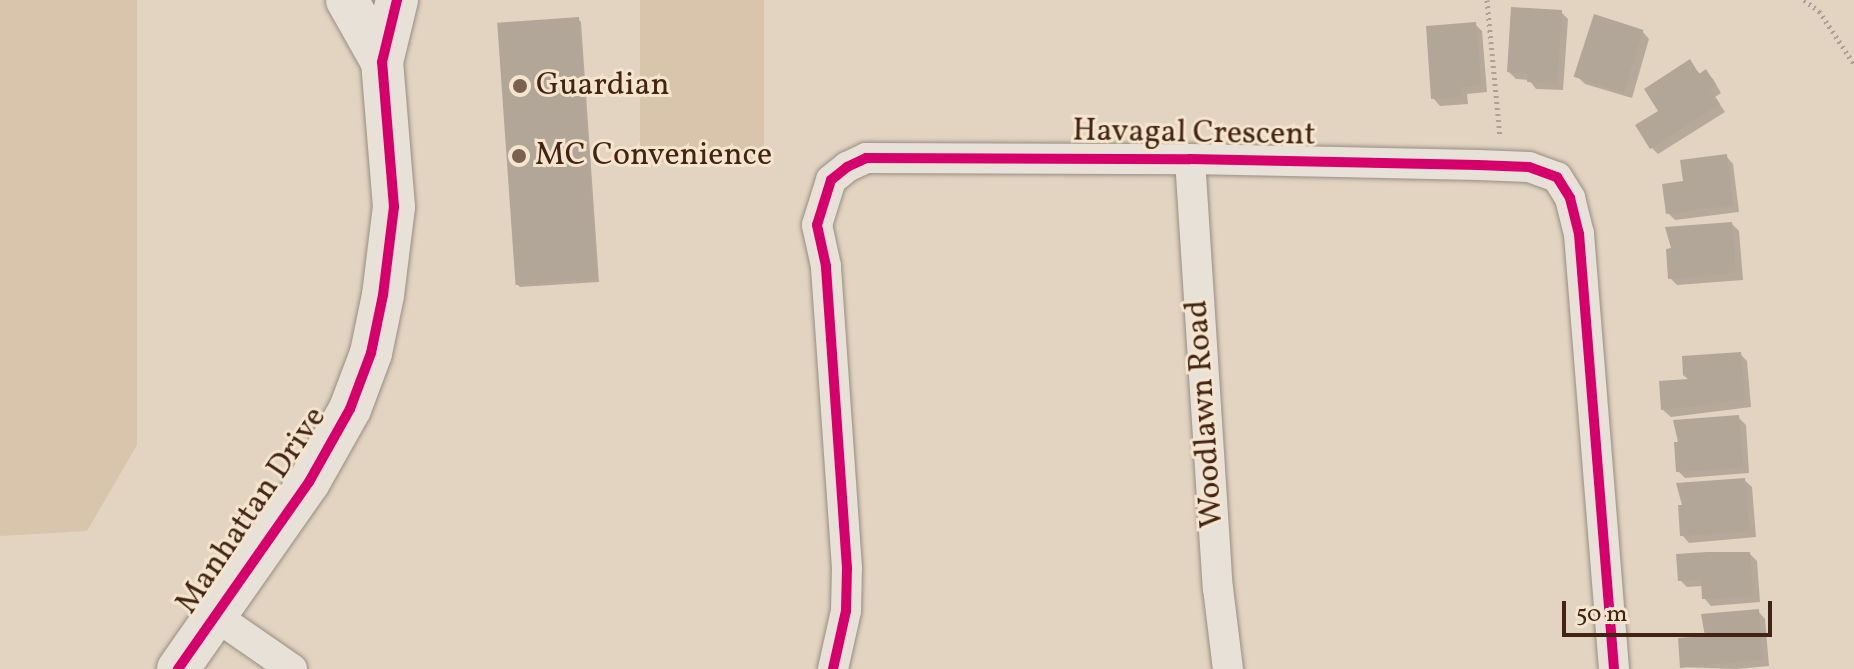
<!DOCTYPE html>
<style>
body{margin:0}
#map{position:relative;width:1854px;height:669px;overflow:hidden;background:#e2d4c1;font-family:Vollkorn,serif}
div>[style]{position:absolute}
.green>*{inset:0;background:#d9c5ab;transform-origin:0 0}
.shadow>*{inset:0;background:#0003}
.building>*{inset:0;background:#b2a699;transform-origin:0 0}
.path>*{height:5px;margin-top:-2.5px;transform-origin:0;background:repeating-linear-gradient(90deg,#aaa198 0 2px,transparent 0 6px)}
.roads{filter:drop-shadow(0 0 2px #998d81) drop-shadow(0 0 2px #998d81)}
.street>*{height:30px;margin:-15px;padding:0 15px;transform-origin:15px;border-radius:15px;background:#e7e1d7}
.secondary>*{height:42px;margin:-21px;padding:0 21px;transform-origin:21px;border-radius:21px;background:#e7e1d7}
.cycleway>*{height:10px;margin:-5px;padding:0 5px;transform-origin:5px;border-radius:5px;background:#d6006c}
.dots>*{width:22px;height:22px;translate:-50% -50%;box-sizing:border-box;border:4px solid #f5e5ce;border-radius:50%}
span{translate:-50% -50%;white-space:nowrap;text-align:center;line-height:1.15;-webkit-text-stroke:6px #f5e5ce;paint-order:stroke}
.poi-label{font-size:32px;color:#432413}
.left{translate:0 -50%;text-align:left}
.street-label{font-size:32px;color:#432413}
.scale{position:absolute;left:1562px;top:601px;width:210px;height:36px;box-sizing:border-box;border:4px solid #432413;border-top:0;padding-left:10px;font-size:24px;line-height:28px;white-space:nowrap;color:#432413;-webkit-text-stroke:6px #f5e5ce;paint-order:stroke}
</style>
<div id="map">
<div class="green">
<i style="clip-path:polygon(0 0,137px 0,137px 445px,87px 531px,0 536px)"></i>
<i style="left:640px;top:0;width:124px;height:162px"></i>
</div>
<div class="shadow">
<i style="clip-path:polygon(1561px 12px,1568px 19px,1563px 90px,1536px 89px,1529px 80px,1516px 79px,1509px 72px)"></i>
<i style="clip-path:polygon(578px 19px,581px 22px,599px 282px,520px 287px,517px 284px)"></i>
<i style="clip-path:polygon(1475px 24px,1482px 31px,1487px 92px,1467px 94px,1468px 104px,1440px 106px,1433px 98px)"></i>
<i style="clip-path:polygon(1642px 31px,1649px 39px,1632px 98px,1585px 84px,1578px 77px)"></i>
<i style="clip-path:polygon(1689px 62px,1701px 75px,1706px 72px,1713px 79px,1721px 93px,1715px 97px,1725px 112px,1658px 154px,1651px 147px,1660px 111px)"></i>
<i style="clip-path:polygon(1726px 156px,1733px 164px,1739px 212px,1675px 220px,1668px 213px,1685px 183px)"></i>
<i style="clip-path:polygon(1732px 224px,1739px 231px,1743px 280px,1677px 285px,1670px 278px)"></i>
<i style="clip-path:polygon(1740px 354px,1747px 361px,1751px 407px,1671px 417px,1663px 410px,1691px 380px)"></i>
<i style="clip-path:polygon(1738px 417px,1746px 425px,1749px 473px,1685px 478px,1678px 471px)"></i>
<i style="clip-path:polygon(1744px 480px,1752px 487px,1756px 537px,1689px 543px,1682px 535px)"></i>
<i style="clip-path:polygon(1750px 554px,1757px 561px,1760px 602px,1711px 606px,1704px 598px,1703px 586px,1687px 587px,1680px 580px)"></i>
<i style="clip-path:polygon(1758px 611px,1765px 619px,1769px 666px,1736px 669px,1682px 667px,1708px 638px)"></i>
</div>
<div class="building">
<i style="clip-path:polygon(1511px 7px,1562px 10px,1557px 84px,1527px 82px,1528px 74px,1507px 72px)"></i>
<i style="left:1594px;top:14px;width:52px;height:66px;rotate:18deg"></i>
<i style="left:579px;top:17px;width:263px;height:82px;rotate:86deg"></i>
<i style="clip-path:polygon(1476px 22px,1481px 85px,1461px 87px,1461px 97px,1431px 99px,1426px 26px)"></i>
<i style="clip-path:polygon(1690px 59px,1699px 74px,1706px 69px,1716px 85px,1710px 89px,1720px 104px,1650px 149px,1635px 125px,1658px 111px,1644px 89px)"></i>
<i style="clip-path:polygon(1727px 154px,1733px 205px,1666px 214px,1662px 184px,1683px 181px,1680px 160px)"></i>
<i style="clip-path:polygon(1732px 222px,1736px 273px,1668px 279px,1666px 249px,1671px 248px,1665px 227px)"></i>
<i style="clip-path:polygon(1741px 352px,1745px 400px,1661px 410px,1659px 381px,1688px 379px,1683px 375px,1682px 356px)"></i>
<i style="clip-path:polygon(1739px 415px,1743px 467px,1676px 472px,1674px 442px,1678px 442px,1673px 420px)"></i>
<i style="clip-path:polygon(1745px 478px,1749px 531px,1680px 536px,1678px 505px,1682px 505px,1676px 483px)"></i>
<i style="clip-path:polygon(1707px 552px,1750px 552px,1753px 596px,1702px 599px,1701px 579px,1678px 581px,1676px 554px)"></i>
<i style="clip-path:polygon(1759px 609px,1762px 659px,1680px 668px,1678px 638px,1705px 636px,1701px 614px)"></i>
</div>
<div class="path">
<i style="left:1487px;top:0;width:138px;rotate:84.6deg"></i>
<i style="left:1804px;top:0;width:19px;rotate:36deg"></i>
<i style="left:1819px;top:11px;width:64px;rotate:56.6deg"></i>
</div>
<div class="roads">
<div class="street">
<i style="left:1190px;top:159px;width:430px;rotate:86.3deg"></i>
<i style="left:1218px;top:588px;width:82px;rotate:83deg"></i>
<i style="left:214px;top:615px;width:95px;rotate:34.7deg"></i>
<i style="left:833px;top:669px;width:59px;rotate:-77.4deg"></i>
<i style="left:846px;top:611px;width:43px;rotate:-88.7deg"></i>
<i style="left:847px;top:568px;width:303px;rotate:-94deg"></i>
<i style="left:826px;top:266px;width:42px;rotate:-102.4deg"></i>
<i style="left:817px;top:225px;width:47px;rotate:-72.7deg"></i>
<i style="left:831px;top:180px;width:21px;rotate:-39deg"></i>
<i style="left:847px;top:167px;width:21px;rotate:-25deg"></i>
<i style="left:866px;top:158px;width:324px;rotate:0.2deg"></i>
<i style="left:1190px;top:159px;width:288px;rotate:1.2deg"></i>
<i style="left:1478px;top:165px;width:51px;rotate:2.2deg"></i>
<i style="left:1529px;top:167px;width:30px;rotate:20deg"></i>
<i style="left:1557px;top:177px;width:25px;rotate:58deg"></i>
<i style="left:1570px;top:198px;width:37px;rotate:76deg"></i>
<i style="left:1579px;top:234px;width:436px;rotate:85.4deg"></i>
</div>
<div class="secondary">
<i style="left:347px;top:0;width:71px;rotate:60.6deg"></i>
<i style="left:178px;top:669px;width:228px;rotate:-55deg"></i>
<i style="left:309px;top:482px;width:84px;rotate:-60.7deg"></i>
<i style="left:350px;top:409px;width:60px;rotate:-69.4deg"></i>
<i style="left:371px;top:353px;width:59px;rotate:-78.3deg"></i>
<i style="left:383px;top:295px;width:89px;rotate:-82.9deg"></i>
<i style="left:394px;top:207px;width:145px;rotate:-94.7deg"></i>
<i style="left:382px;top:62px;width:64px;rotate:-76.4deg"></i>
</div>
</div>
<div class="cycleway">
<i style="left:178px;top:669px;width:228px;rotate:-55deg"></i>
<i style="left:309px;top:482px;width:84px;rotate:-60.7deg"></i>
<i style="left:350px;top:409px;width:60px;rotate:-69.4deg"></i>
<i style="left:371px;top:353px;width:59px;rotate:-78.3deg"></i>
<i style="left:383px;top:295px;width:89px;rotate:-82.9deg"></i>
<i style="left:394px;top:207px;width:145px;rotate:-94.7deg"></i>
<i style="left:382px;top:62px;width:64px;rotate:-76.4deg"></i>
<i style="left:833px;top:669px;width:59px;rotate:-77.4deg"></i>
<i style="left:846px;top:611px;width:43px;rotate:-88.7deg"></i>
<i style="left:847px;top:568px;width:303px;rotate:-94deg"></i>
<i style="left:826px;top:266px;width:42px;rotate:-102.4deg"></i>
<i style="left:817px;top:225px;width:47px;rotate:-72.7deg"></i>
<i style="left:831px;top:180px;width:21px;rotate:-39deg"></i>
<i style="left:847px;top:167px;width:21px;rotate:-25deg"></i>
<i style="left:866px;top:158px;width:324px;rotate:0.2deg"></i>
<i style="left:1190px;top:159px;width:288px;rotate:1.2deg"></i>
<i style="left:1478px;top:165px;width:51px;rotate:2.2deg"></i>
<i style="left:1529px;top:167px;width:30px;rotate:20deg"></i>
<i style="left:1557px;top:177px;width:25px;rotate:58deg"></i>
<i style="left:1570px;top:198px;width:37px;rotate:76deg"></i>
<i style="left:1579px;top:234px;width:436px;rotate:85.4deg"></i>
</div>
<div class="dots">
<i style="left:520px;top:86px;background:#7b6250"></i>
<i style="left:519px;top:156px;background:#7b6250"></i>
</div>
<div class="poi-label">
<span class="left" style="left:536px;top:86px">Guardian</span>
<span class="left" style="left:535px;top:156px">MC Convenience</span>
</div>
<div class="street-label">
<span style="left:1194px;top:134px;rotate:1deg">Havagal Crescent</span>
<span style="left:1206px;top:414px;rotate:-94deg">Woodlawn Road</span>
<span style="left:252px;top:511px;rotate:-56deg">Manhattan Drive</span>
</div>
<div class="scale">50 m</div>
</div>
